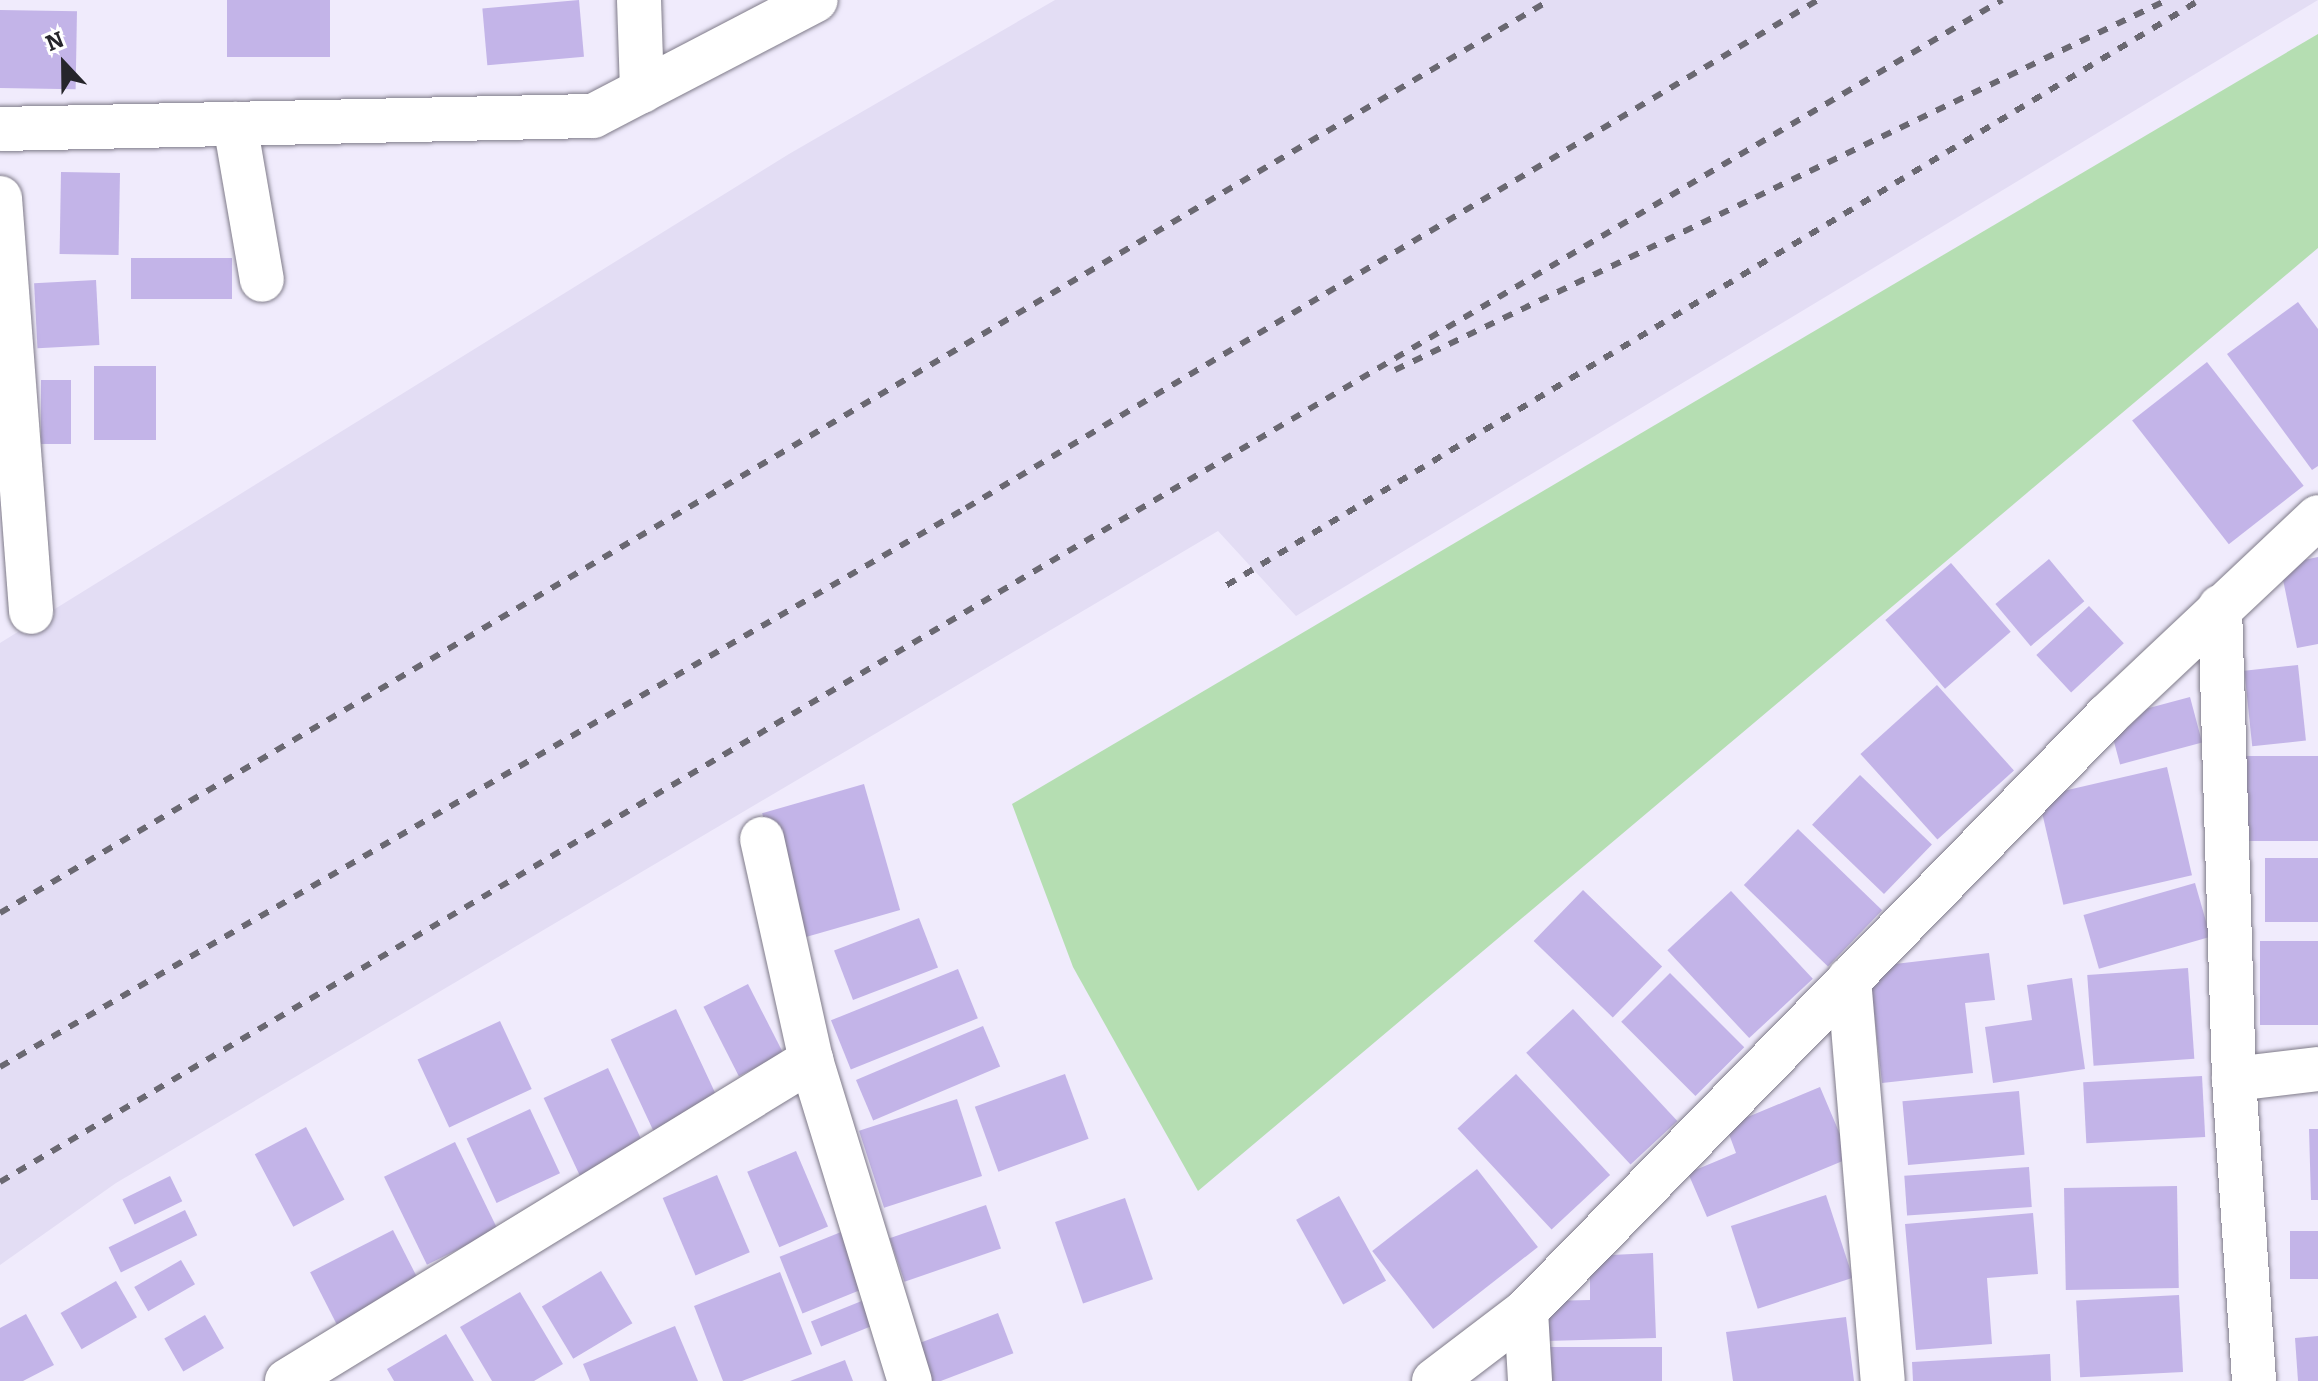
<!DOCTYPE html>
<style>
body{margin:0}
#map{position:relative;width:2318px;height:1381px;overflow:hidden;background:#f0ebfc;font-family:Bitter,serif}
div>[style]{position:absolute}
.built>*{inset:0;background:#e3ddf4}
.green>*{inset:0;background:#b5deb2}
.building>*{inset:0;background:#c3b4e8;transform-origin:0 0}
.roads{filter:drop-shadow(0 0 2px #7f7b89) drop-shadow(0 0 2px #7f7b89)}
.minor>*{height:44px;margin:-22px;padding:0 22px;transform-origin:22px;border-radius:22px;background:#fff}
.rail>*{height:6px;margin-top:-3px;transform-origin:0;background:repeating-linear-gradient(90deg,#6a6871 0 10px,transparent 0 20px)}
span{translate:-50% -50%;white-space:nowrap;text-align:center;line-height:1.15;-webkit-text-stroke:6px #fff;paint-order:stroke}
.north{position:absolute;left:24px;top:24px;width:80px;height:80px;-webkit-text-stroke:6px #fff;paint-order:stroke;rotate:338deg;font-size:22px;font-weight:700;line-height:32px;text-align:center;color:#26252b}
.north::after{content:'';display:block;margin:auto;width:28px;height:36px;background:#26252b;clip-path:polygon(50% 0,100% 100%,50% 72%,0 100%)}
</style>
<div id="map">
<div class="built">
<i style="clip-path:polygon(1055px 0,2318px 0,1296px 616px,1218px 531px,116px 1183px,0 1265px,0 643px,789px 154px)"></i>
</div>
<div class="green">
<i style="clip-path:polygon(2318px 34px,2318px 248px,1198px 1191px,1073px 967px,1012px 804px)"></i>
</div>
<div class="building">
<i style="left:227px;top:0;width:103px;height:57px"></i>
<i style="left:579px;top:0;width:57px;height:97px;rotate:85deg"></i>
<i style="left:0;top:10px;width:77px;height:78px;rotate:1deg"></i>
<i style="left:61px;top:172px;width:59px;height:82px;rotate:1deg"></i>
<i style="left:131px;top:258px;width:101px;height:41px"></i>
<i style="left:96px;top:280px;width:65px;height:62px;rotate:87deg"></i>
<i style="clip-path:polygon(2298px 302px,2318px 329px,2318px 466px,2312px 470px,2227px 354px)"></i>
<i style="left:2207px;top:362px;width:157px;height:95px;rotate:52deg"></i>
<i style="left:94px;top:366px;width:62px;height:74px"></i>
<i style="left:41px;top:380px;width:30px;height:64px"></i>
<i style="clip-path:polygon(2318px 557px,2318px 644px,2297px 648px,2280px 565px)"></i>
<i style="left:2049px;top:559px;width:55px;height:70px;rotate:50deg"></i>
<i style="left:1951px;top:563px;width:91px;height:87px;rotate:49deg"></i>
<i style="left:2089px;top:606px;width:51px;height:72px;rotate:47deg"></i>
<i style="left:2298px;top:665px;width:76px;height:54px;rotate:84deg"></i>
<i style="left:1937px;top:685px;width:115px;height:103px;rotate:48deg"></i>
<i style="left:2190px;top:697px;width:47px;height:85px;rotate:75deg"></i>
<i style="left:2318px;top:756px;width:85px;height:78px;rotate:90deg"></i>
<i style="left:2167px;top:767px;width:111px;height:132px;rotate:77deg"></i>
<i style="left:1860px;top:775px;width:100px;height:69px;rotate:44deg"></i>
<i style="left:864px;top:784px;width:131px;height:106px;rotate:74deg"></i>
<i style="left:1798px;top:829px;width:117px;height:78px;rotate:44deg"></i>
<i style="left:2318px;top:858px;width:64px;height:53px;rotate:90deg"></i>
<i style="left:2195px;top:883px;width:56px;height:116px;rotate:74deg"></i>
<i style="left:1583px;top:890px;width:110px;height:71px;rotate:44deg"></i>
<i style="left:1731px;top:891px;width:120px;height:87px;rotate:47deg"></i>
<i style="left:919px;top:918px;width:53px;height:91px;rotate:69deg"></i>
<i style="left:2318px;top:941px;width:84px;height:58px;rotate:90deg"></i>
<i style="clip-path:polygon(1989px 953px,1995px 1000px,1965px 1003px,1973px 1073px,1882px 1083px,1869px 967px)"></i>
<i style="left:2188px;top:968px;width:91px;height:101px;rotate:86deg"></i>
<i style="left:958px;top:969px;width:53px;height:137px;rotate:68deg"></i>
<i style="left:1670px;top:973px;width:105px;height:69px;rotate:45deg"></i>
<i style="clip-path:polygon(2072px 978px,2085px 1069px,1993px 1083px,1985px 1027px,2032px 1020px,2027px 985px)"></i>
<i style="left:748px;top:984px;width:78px;height:50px;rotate:63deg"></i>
<i style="left:676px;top:1009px;width:103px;height:72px;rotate:65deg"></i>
<i style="left:1573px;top:1009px;width:153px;height:64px;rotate:47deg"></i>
<i style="left:500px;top:1021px;width:75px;height:91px;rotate:65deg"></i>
<i style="left:983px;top:1026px;width:44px;height:138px;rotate:67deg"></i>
<i style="left:608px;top:1068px;width:86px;height:71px;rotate:65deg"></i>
<i style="left:1065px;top:1074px;width:69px;height:96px;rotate:70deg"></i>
<i style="left:1516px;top:1074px;width:138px;height:80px;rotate:47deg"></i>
<i style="left:2202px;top:1076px;width:61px;height:119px;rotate:87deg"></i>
<i style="clip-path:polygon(1820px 1087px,1850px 1158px,1707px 1217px,1688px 1173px,1736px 1153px,1726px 1126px)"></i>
<i style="left:2019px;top:1091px;width:64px;height:117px;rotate:85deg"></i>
<i style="left:957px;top:1099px;width:81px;height:103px;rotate:72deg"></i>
<i style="left:530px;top:1109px;width:71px;height:70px;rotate:65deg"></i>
<i style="left:306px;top:1127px;width:82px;height:58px;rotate:62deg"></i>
<i style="clip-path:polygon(2309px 1129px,2318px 1129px,2318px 1200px,2311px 1200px)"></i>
<i style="left:455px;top:1142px;width:98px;height:79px;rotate:64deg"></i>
<i style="left:796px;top:1151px;width:82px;height:53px;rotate:67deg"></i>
<i style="left:2029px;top:1167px;width:40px;height:125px;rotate:86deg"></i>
<i style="left:1477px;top:1169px;width:99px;height:133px;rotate:52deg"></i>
<i style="left:717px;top:1175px;width:84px;height:59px;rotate:67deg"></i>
<i style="left:170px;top:1176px;width:28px;height:53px;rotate:64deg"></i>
<i style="left:2177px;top:1186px;width:102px;height:113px;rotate:89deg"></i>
<i style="left:1826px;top:1195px;width:87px;height:100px;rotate:72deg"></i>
<i style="left:1339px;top:1196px;width:97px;height:49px;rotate:61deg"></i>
<i style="left:1125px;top:1198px;width:86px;height:74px;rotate:71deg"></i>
<i style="left:986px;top:1205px;width:46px;height:102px;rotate:71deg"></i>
<i style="left:185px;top:1210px;width:28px;height:85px;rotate:64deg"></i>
<i style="clip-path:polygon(2033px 1213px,2038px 1274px,1987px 1278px,1992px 1344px,1916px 1350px,1905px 1224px)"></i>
<i style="left:851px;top:1228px;width:61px;height:77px;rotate:68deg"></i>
<i style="left:393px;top:1230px;width:59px;height:93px;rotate:63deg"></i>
<i style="left:2318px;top:1231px;width:48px;height:28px;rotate:90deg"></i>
<i style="clip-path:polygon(1653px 1253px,1656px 1338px,1546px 1341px,1545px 1301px,1590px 1300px,1590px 1256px)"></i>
<i style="left:181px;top:1260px;width:28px;height:54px;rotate:60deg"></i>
<i style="left:601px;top:1271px;width:61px;height:69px;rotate:59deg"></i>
<i style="clip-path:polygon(780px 1272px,812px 1354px,742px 1381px,723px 1381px,694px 1306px)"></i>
<i style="left:116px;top:1281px;width:42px;height:64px;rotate:60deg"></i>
<i style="clip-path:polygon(520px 1292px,563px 1364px,534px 1381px,492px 1381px,460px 1327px)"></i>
<i style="left:2179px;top:1295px;width:77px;height:103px;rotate:87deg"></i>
<i style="left:874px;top:1296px;width:27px;height:68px;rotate:68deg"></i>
<i style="left:998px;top:1313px;width:43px;height:86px;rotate:69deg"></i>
<i style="clip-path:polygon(26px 1314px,54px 1365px,23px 1381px,0 1381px,0 1328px)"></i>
<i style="left:205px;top:1315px;width:38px;height:47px;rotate:60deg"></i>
<i style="clip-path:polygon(1846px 1317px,1854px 1381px,1733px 1381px,1726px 1332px)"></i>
<i style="clip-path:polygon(675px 1326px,698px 1381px,590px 1381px,583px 1364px)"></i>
<i style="clip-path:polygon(446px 1334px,474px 1381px,394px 1381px,387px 1369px)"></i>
<i style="clip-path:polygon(2318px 1336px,2318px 1381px,2298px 1381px,2295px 1338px)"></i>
<i style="left:1662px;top:1347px;width:34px;height:118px;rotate:90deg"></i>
<i style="clip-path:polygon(2050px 1354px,2051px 1381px,1913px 1381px,1912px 1362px)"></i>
<i style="clip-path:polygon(845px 1360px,853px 1381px,790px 1381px)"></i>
</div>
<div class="roads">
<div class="minor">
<i style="left:639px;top:0;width:91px;rotate:88.1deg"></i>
<i style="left:235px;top:124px;width:158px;rotate:80.2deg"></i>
<i style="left:0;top:129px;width:593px;rotate:-1.26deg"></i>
<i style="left:593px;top:116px;width:251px;rotate:-27.5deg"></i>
<i style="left:0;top:198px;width:415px;rotate:85.7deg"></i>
<i style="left:2220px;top:607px;width:472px;rotate:88.3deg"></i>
<i style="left:2234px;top:1079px;width:303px;rotate:86.2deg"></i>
<i style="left:762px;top:839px;width:226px;rotate:77.5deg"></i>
<i style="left:811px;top:1060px;width:336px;rotate:72.9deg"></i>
<i style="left:1849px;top:979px;width:403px;rotate:85.2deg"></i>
<i style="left:2234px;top:1079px;width:85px;rotate:-6.8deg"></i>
<i style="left:1526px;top:1311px;width:70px;rotate:86.7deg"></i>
<i style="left:287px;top:1381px;width:615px;rotate:-31.49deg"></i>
<i style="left:1434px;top:1381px;width:116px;rotate:-37.3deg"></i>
<i style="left:1526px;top:1311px;width:832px;rotate:-45.68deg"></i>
<i style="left:2107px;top:716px;width:290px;rotate:-43.3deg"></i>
</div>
</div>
<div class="rail">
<i style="left:1395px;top:370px;width:856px;rotate:-25.61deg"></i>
<i style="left:1227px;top:585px;width:1135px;rotate:-31.02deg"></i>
<i style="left:0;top:913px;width:1799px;rotate:-30.5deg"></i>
<i style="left:0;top:1067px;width:1116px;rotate:-30.06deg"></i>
<i style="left:966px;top:508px;width:992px;rotate:-30.81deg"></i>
<i style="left:0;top:1182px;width:2325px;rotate:-30.56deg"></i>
</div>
<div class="north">N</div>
</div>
